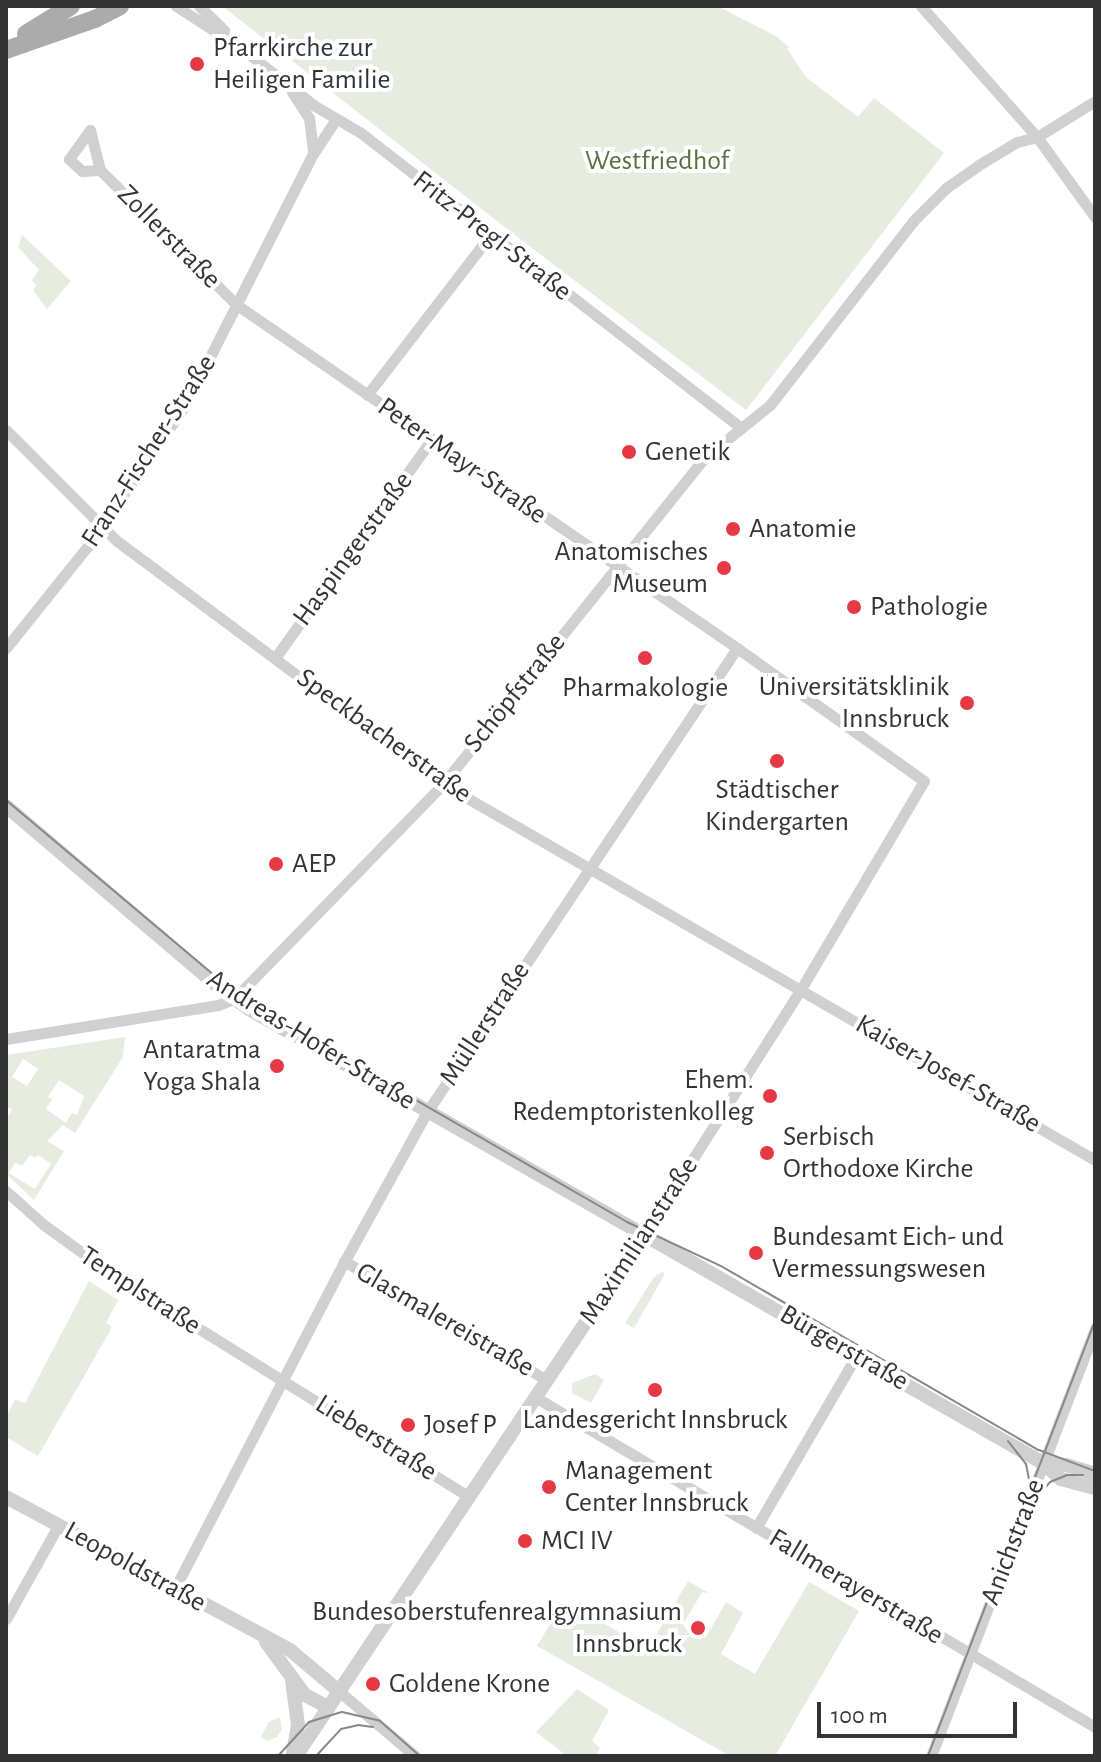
<!DOCTYPE html>
<meta charset="utf-8">
<style>
body{margin:0}
#map{position:relative;width:1101px;height:1762px;overflow:hidden;background:#fff;font-family:"Alegreya Sans",sans-serif}
div>[style]{position:absolute}
.green>*{inset:0;background:#e6ecdf}
.minor>*{height:11px;margin:-5.5px;padding:0 5.5px;transform-origin:5.5px;border-radius:5.5px;background:#d0d0d0}
.tertiary>*{height:14px;margin:-7px;padding:0 7px;transform-origin:7px;border-radius:7px;background:#d0d0d0}
.primary>*{height:18px;margin:-9px;padding:0 9px;transform-origin:9px;border-radius:9px;background:#ababab}
.tram>*{height:2px;margin:-1px;padding:0 1px;transform-origin:1px;border-radius:1px;background:#888}
.dots>*{width:22px;height:22px;translate:-50% -50%;box-sizing:border-box;border:4px solid #fff;border-radius:50%}
span{translate:-50% -50%;white-space:nowrap;text-align:center;line-height:1.15;-webkit-text-stroke:8px #fff;paint-order:stroke}
.poi-label{font-size:28px;color:#333}
.left{translate:0 -50%;text-align:left}
.right{translate:-100% -50%;text-align:right}
.park-label{font-size:28px;color:#56703f}
.street-label{font-size:28px;color:#333}
.frame{position:absolute;inset:0;border:8px solid #333;pointer-events:none}
.scale{position:absolute;left:817px;top:1702px;width:200px;height:36px;box-sizing:border-box;border:4px solid #333;border-top:0;padding-left:10px;font-size:24px;line-height:28px;white-space:nowrap;color:#333;-webkit-text-stroke:6px #fff;paint-order:stroke}
</style>
<div id="map">
<div class="green">
<i style="clip-path:polygon(222px 6px,717px 6px,776px 36px,789px 47px,787px 49px,806px 77px,858px 117px,874px 98px,944px 153px,746px 410px,525px 243px)"></i>
<i style="clip-path:polygon(22px 235px,71px 281px,47px 309px,33px 290px,36px 285px,32px 280px,39px 270px,18px 247px)"></i>
<i style="clip-path:polygon(evenodd,125px 1037px,123px 1057px,75px 1133px,63px 1125px,47px 1141px,64px 1151px,34px 1200px,6px 1174px,6px 1119px,12px 1110px,6px 1106px,6px 1055px,125px 1037px,23px 1059px,38px 1069px,27px 1086px,12px 1077px,23px 1059px,125px 1037px,59px 1080px,84px 1096px,77px 1115px,72px 1113px,66px 1123px,46px 1109px,52px 1099px,48px 1097px,59px 1080px,125px 1037px,30px 1155px,35px 1158px,38px 1155px,51px 1164px,35px 1189px,9px 1173px,15px 1163px,22px 1166px,30px 1155px)"></i>
<i style="clip-path:polygon(662px 1272px,665px 1274px,634px 1328px,625px 1323px,654px 1277px)"></i>
<i style="clip-path:polygon(89px 1281px,118px 1300px,106px 1323px,111px 1326px,110px 1331px,38px 1456px,6px 1437px,6px 1417px,15px 1399px,25px 1403px)"></i>
<i style="clip-path:polygon(595px 1374px,604px 1380px,591px 1403px,572px 1393px,572px 1383px)"></i>
<i style="clip-path:polygon(688px 1581px,709px 1593px,702px 1592px,683px 1624px,688px 1633px,694px 1638px,706px 1637px,726px 1602px,743px 1613px,721px 1654px,755px 1674px,809px 1582px,859px 1611px,775px 1756px,730px 1756px,537px 1646px,559px 1609px,572px 1616px,577px 1608px,648px 1649px)"></i>
<i style="clip-path:polygon(577px 1689px,609px 1710px,592px 1741px,600px 1748px,595px 1756px,567px 1756px,536px 1732px)"></i>
<i style="clip-path:polygon(280px 1717px,282px 1729px,277px 1737px,268px 1741px,261px 1737px,269px 1722px)"></i>
</div>
<div class="minor">
<i style="left:176px;top:6px;width:77px;rotate:32.9deg"></i>
<i style="left:241px;top:48px;width:94px;rotate:38.1deg"></i>
<i style="left:315px;top:106px;width:53px;rotate:30.4deg"></i>
<i style="left:361px;top:133px;width:481px;rotate:37.8deg"></i>
<i style="left:199px;top:6px;width:35px;rotate:44deg"></i>
<i style="left:921px;top:6px;width:175px;rotate:48.5deg"></i>
<i style="left:1037px;top:137px;width:99px;rotate:54.1deg"></i>
<i style="left:292px;top:92px;width:31px;rotate:57deg"></i>
<i style="left:309px;top:118px;width:35px;rotate:83deg"></i>
<i style="left:90px;top:130px;width:41px;rotate:76deg"></i>
<i style="left:100px;top:170px;width:192px;rotate:44.6deg"></i>
<i style="left:237px;top:305px;width:606px;rotate:34.45deg"></i>
<i style="left:737px;top:648px;width:229px;rotate:35.4deg"></i>
<i style="left:924px;top:781px;width:242px;rotate:120.6deg"></i>
<i style="left:801px;top:989px;width:292px;rotate:122.5deg"></i>
<i style="left:90px;top:130px;width:36px;rotate:126deg"></i>
<i style="left:69px;top:159px;width:18px;rotate:43deg"></i>
<i style="left:82px;top:171px;width:18px;rotate:-3deg"></i>
<i style="left:367px;top:395px;width:202px;rotate:-52.4deg"></i>
<i style="left:6px;top:430px;width:157px;rotate:45deg"></i>
<i style="left:117px;top:541px;width:407px;rotate:36.7deg"></i>
<i style="left:443px;top:784px;width:753px;rotate:29.97deg"></i>
<i style="left:6px;top:648px;width:129px;rotate:-51.3deg"></i>
<i style="left:87px;top:547px;width:174px;rotate:-55.3deg"></i>
<i style="left:186px;top:404px;width:280px;rotate:-63.1deg"></i>
<i style="left:313px;top:154px;width:42px;rotate:-56.7deg"></i>
<i style="left:275px;top:658px;width:268px;rotate:-54.4deg"></i>
<i style="left:6px;top:1039px;width:215px;rotate:-9.1deg"></i>
<i style="left:218px;top:1005px;width:17px;rotate:-21deg"></i>
<i style="left:234px;top:999px;width:300px;rotate:-45.8deg"></i>
<i style="left:443px;top:784px;width:416px;rotate:-51.3deg"></i>
<i style="left:703px;top:459px;width:86px;rotate:-38.9deg"></i>
<i style="left:770px;top:405px;width:233px;rotate:-52.1deg"></i>
<i style="left:913px;top:221px;width:47px;rotate:-45deg"></i>
<i style="left:946px;top:188px;width:38px;rotate:-35deg"></i>
<i style="left:977px;top:166px;width:47px;rotate:-31deg"></i>
<i style="left:1017px;top:142px;width:21px;rotate:-14deg"></i>
<i style="left:1037px;top:137px;width:68px;rotate:-31.8deg"></i>
<i style="left:6px;top:1191px;width:51px;rotate:41.8deg"></i>
<i style="left:44px;top:1225px;width:89px;rotate:35.8deg"></i>
<i style="left:116px;top:1277px;width:416px;rotate:31.9deg"></i>
<i style="left:344px;top:1261px;width:235px;rotate:30.4deg"></i>
<i style="left:535px;top:1397px;width:650px;rotate:30.51deg"></i>
<i style="left:756px;top:1528px;width:199px;rotate:-59.8deg"></i>
<i style="left:175px;top:1588px;width:365px;rotate:-62.6deg"></i>
<i style="left:343px;top:1264px;width:174px;rotate:-61.1deg"></i>
<i style="left:427px;top:1112px;width:558px;rotate:-56.25deg"></i>
<i style="left:6px;top:1619px;width:109px;rotate:-60.8deg"></i>
<i style="left:340px;top:1692px;width:99px;rotate:40.5deg"></i>
<i style="left:931px;top:1756px;width:458px;rotate:-69deg"></i>
</div>
<div class="tertiary">
<i style="left:6px;top:806px;width:276px;rotate:40.4deg"></i>
<i style="left:216px;top:985px;width:41px;rotate:36deg"></i>
<i style="left:249px;top:1009px;width:915px;rotate:29.76deg"></i>
<i style="left:1043px;top:1463px;width:24px;rotate:42deg"></i>
<i style="left:1061px;top:1479px;width:35px;rotate:15deg"></i>
<i style="left:1043px;top:1463px;width:23px;rotate:5deg"></i>
<i style="left:1066px;top:1465px;width:30px;rotate:17deg"></i>
<i style="left:6px;top:1497px;width:323px;rotate:28.3deg"></i>
<i style="left:290px;top:1650px;width:65px;rotate:40deg"></i>
<i style="left:266px;top:1642px;width:66px;rotate:53.7deg"></i>
<i style="left:305px;top:1695px;width:27px;rotate:28deg"></i>
<i style="left:292px;top:1680px;width:45px;rotate:82.4deg"></i>
<i style="left:298px;top:1725px;width:29px;rotate:100deg"></i>
<i style="left:296px;top:1756px;width:627px;rotate:-56.26deg"></i>
</div>
<div class="primary">
<i style="left:26px;top:34px;width:53px;rotate:-31.9deg"></i>
<i style="left:6px;top:50px;width:94px;rotate:-19.2deg"></i>
<i style="left:95px;top:19px;width:28px;rotate:-27deg"></i>
</div>
<div class="tram">
<i style="left:6px;top:800px;width:314px;rotate:40.1deg"></i>
<i style="left:246px;top:1002px;width:440px;rotate:30deg"></i>
<i style="left:627px;top:1222px;width:104px;rotate:25.1deg"></i>
<i style="left:721px;top:1266px;width:367px;rotate:30.1deg"></i>
<i style="left:1039px;top:1450px;width:60px;rotate:20.6deg"></i>
<i style="left:1008px;top:1441px;width:29px;rotate:52deg"></i>
<i style="left:1026px;top:1464px;width:21px;rotate:79deg"></i>
<i style="left:1031px;top:1504px;width:29px;rotate:-49deg"></i>
<i style="left:1050px;top:1482px;width:18px;rotate:-22deg"></i>
<i style="left:1067px;top:1475px;width:16px"></i>
<i style="left:278px;top:1756px;width:46px;rotate:-47.6deg"></i>
<i style="left:309px;top:1722px;width:34px;rotate:-17deg"></i>
<i style="left:342px;top:1712px;width:39px;rotate:13deg"></i>
<i style="left:380px;top:1721px;width:53px;rotate:41.2deg"></i>
<i style="left:316px;top:1756px;width:37px;rotate:-47deg"></i>
<i style="left:341px;top:1729px;width:17px;rotate:-13deg"></i>
<i style="left:358px;top:1725px;width:15px;rotate:8deg"></i>
<i style="left:928px;top:1756px;width:466px;rotate:-69deg"></i>
</div>
<div class="dots">
<i style="left:197px;top:64px;background:#e63946"></i>
<i style="left:629px;top:452px;background:#e63946"></i>
<i style="left:733px;top:529px;background:#e63946"></i>
<i style="left:724px;top:568px;background:#e63946"></i>
<i style="left:854px;top:607px;background:#e63946"></i>
<i style="left:645px;top:658px;background:#e63946"></i>
<i style="left:967px;top:703px;background:#e63946"></i>
<i style="left:777px;top:761px;background:#e63946"></i>
<i style="left:276px;top:864px;background:#e63946"></i>
<i style="left:277px;top:1066px;background:#e63946"></i>
<i style="left:770px;top:1096px;background:#e63946"></i>
<i style="left:767px;top:1153px;background:#e63946"></i>
<i style="left:756px;top:1253px;background:#e63946"></i>
<i style="left:655px;top:1390px;background:#e63946"></i>
<i style="left:408px;top:1425px;background:#e63946"></i>
<i style="left:549px;top:1487px;background:#e63946"></i>
<i style="left:525px;top:1541px;background:#e63946"></i>
<i style="left:698px;top:1628px;background:#e63946"></i>
<i style="left:373px;top:1684px;background:#e63946"></i>
</div>
<div class="poi-label">
<span class="left" style="left:213px;top:64px">Pfarrkirche zur<br>Heiligen Familie</span>
<span class="left" style="left:645px;top:452px">Genetik</span>
<span class="left" style="left:749px;top:529px">Anatomie</span>
<span class="right" style="left:708px;top:568px">Anatomisches<br>Museum</span>
<span class="left" style="left:870px;top:607px">Pathologie</span>
<span class="right" style="left:949px;top:703px">Universitätsklinik<br>Innsbruck</span>
<span style="left:645px;top:688px">Pharmakologie</span>
<span style="left:777px;top:806px">Städtischer<br>Kindergarten</span>
<span class="left" style="left:292px;top:864px">AEP</span>
<span class="right" style="left:261px;top:1066px">Antaratma<br>Yoga Shala</span>
<span class="right" style="left:754px;top:1096px">Ehem.<br>Redemptoristenkolleg</span>
<span class="left" style="left:783px;top:1153px">Serbisch<br>Orthodoxe Kirche</span>
<span class="left" style="left:772px;top:1253px">Bundesamt Eich- und<br>Vermessungswesen</span>
<span style="left:655px;top:1420px">Landesgericht Innsbruck</span>
<span class="left" style="left:424px;top:1425px">Josef P</span>
<span class="left" style="left:565px;top:1487px">Management<br>Center Innsbruck</span>
<span class="left" style="left:541px;top:1541px">MCI IV</span>
<span class="right" style="left:682px;top:1628px">Bundesoberstufenrealgymnasium<br>Innsbruck</span>
<span class="left" style="left:389px;top:1684px">Goldene Krone</span>
</div>
<div class="park-label">
<span style="left:657px;top:161px">Westfriedhof</span>
</div>
<div class="street-label">
<span style="left:492px;top:236px;rotate:38deg">Fritz-Pregl-Straße</span>
<span style="left:169px;top:237px;rotate:45deg">Zollerstraße</span>
<span style="left:149px;top:451px;rotate:-57deg">Franz-Fischer-Straße</span>
<span style="left:462px;top:461px;rotate:35deg">Peter-Mayr-Straße</span>
<span style="left:353px;top:549px;rotate:-54deg">Haspingerstraße</span>
<span style="left:515px;top:693px;rotate:-51deg">Schöpfstraße</span>
<span style="left:384px;top:736px;rotate:36deg">Speckbacherstraße</span>
<span style="left:485px;top:1024px;rotate:-57deg">Müllerstraße</span>
<span style="left:311px;top:1040px;rotate:32deg">Andreas-Hofer-Straße</span>
<span style="left:948px;top:1074px;rotate:30deg">Kaiser-Josef-Straße</span>
<span style="left:639px;top:1241px;rotate:-57deg">Maximilianstraße</span>
<span style="left:140px;top:1291px;rotate:33deg">Templstraße</span>
<span style="left:445px;top:1320px;rotate:30deg">Glasmalereistraße</span>
<span style="left:844px;top:1348px;rotate:30deg">Bürgerstraße</span>
<span style="left:376px;top:1438px;rotate:32deg">Lieberstraße</span>
<span style="left:1013px;top:1542px;rotate:-69deg">Anichstraße</span>
<span style="left:135px;top:1567px;rotate:29deg">Leopoldstraße</span>
<span style="left:856px;top:1587px;rotate:31deg">Fallmerayerstraße</span>
</div>
<div class="frame"></div>
<div class="scale">100 m</div>
</div>
